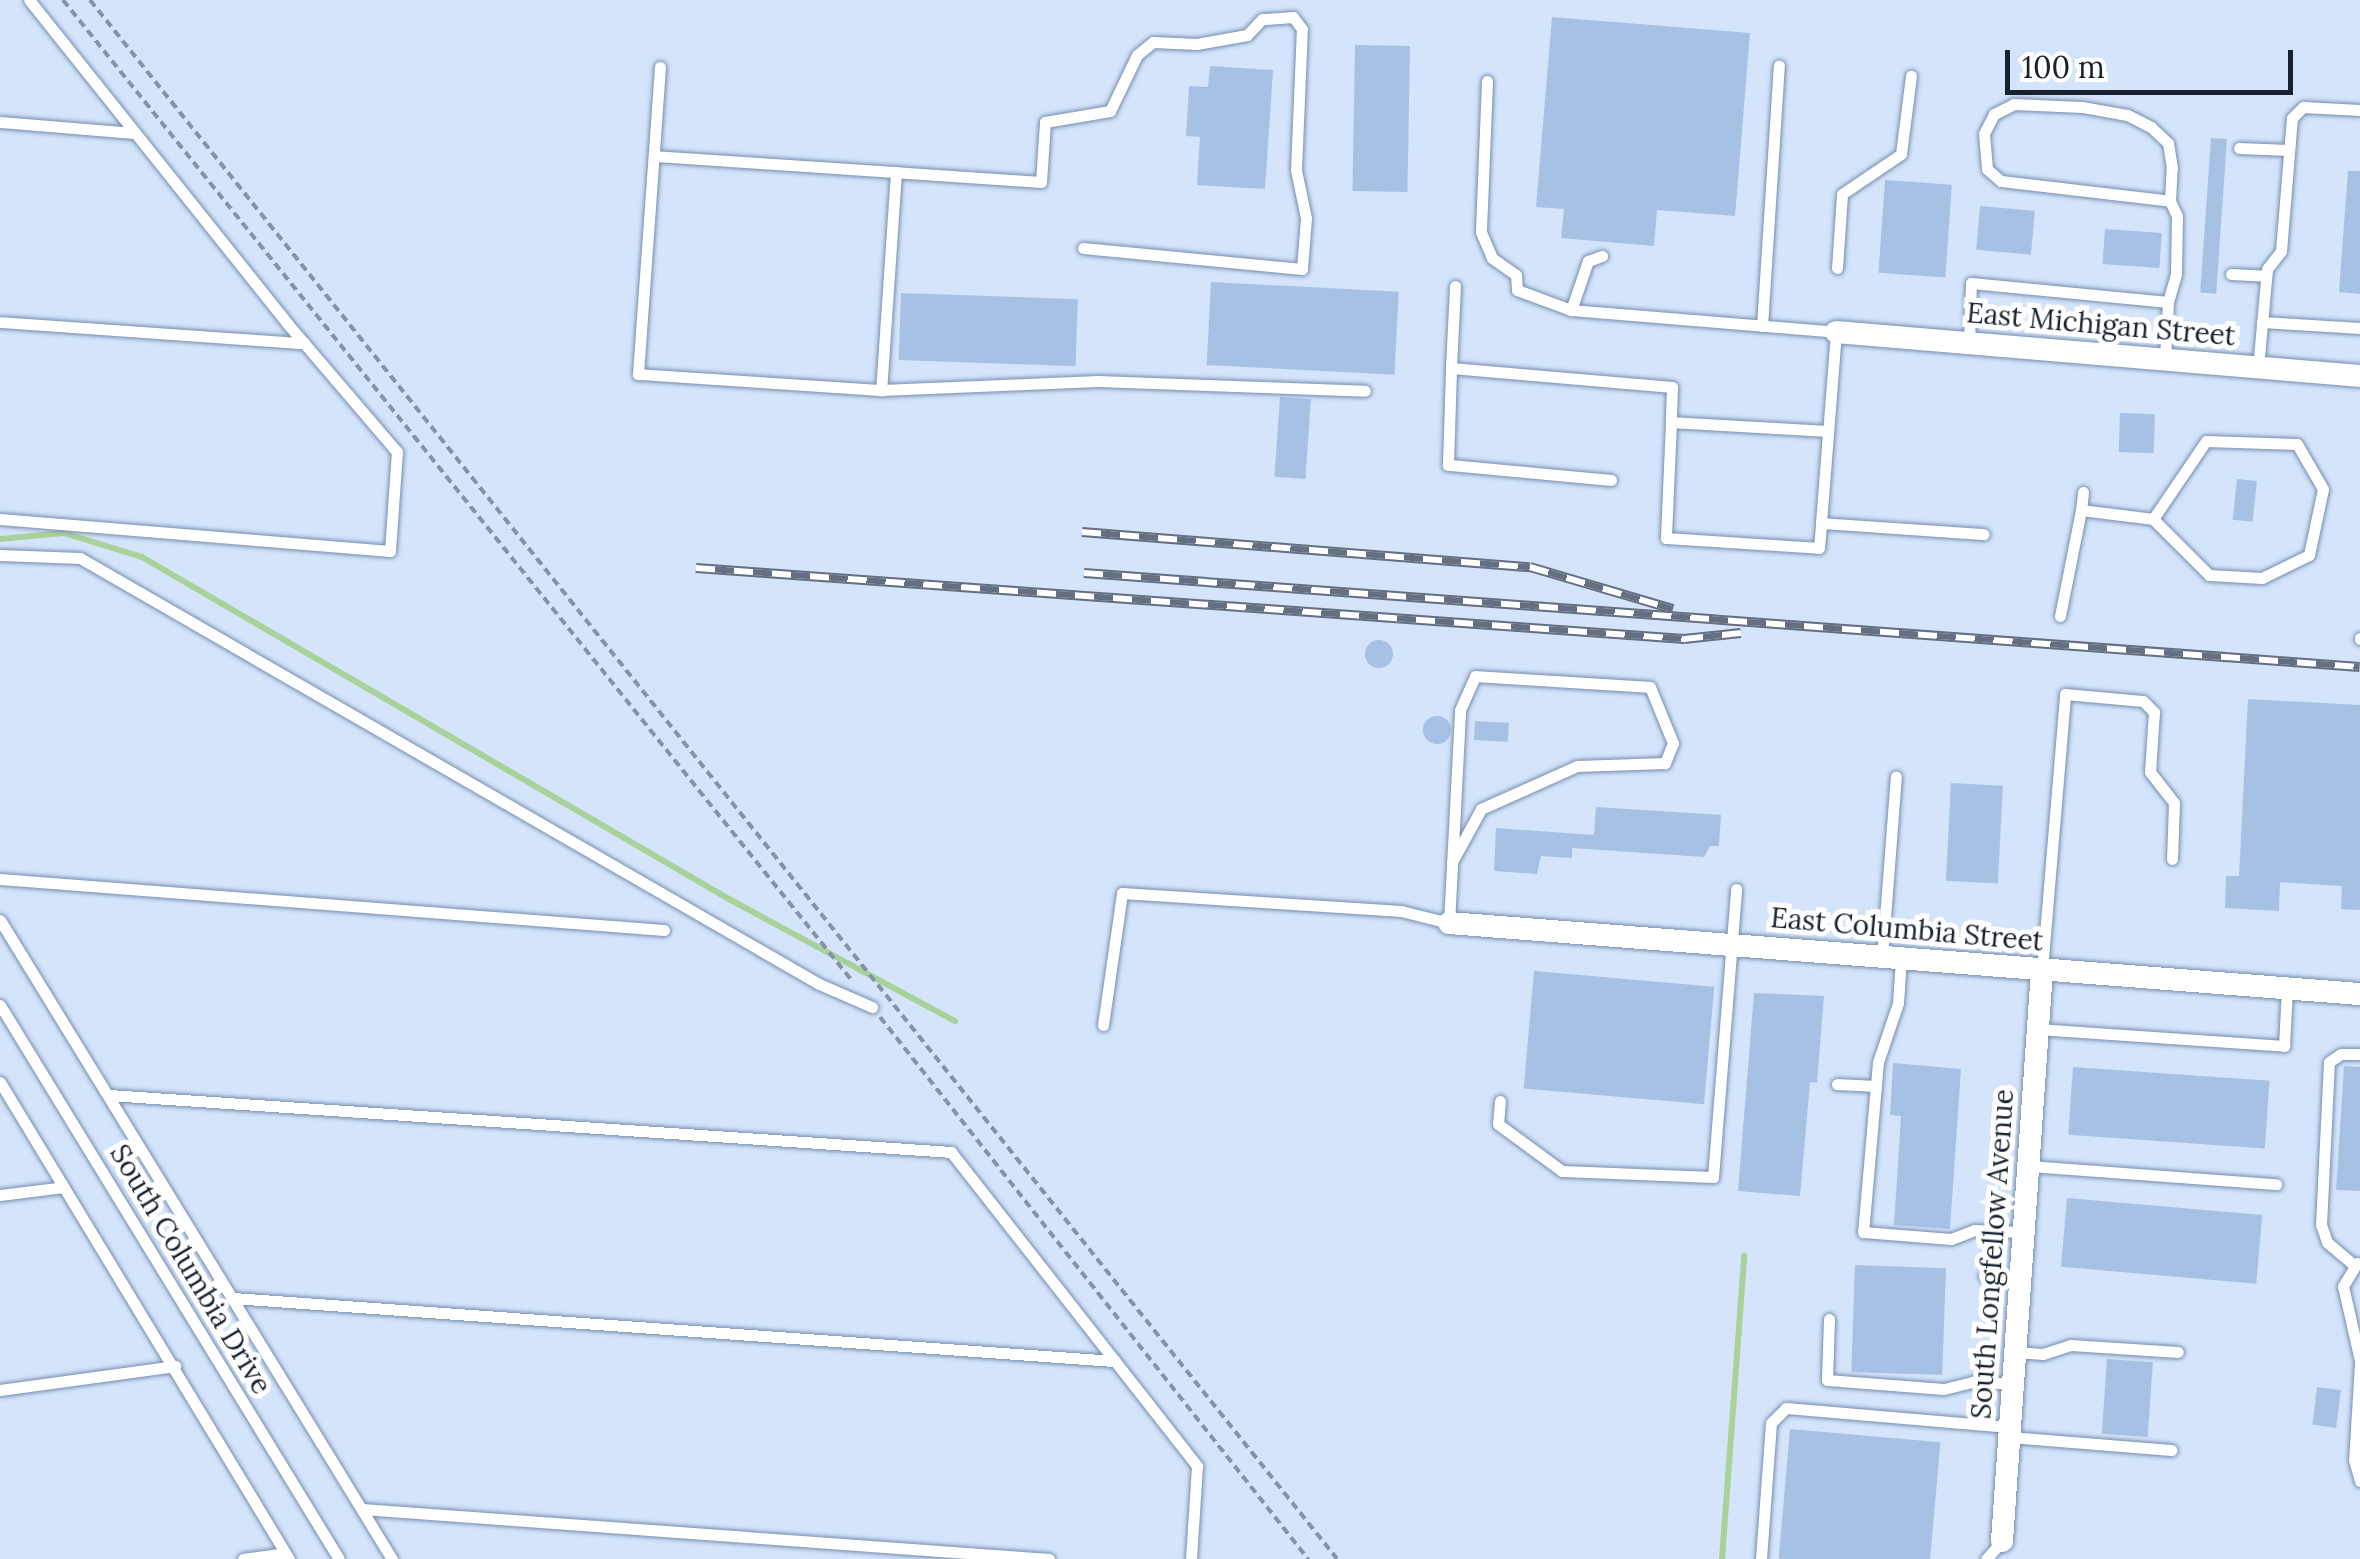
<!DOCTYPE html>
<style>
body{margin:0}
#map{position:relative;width:2360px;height:1559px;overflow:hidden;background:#d4e4fb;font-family:Lora,serif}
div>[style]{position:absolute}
.stream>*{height:6px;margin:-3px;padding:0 3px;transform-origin:3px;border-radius:3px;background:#a9d29a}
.building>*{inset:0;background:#a7c1e5;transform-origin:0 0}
.round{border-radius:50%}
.path>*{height:4px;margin-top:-2px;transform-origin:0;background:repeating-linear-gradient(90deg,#8693a6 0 8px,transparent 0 13px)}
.roads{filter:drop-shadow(0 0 2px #758daf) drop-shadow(0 0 2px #758daf)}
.service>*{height:11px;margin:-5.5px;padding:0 5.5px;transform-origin:5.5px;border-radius:5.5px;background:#fff}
.minor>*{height:22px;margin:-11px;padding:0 11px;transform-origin:11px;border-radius:11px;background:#fff}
.rail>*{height:10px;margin-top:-5px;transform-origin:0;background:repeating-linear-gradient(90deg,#fff 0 19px,#646f81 0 38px);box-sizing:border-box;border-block:2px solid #646f81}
span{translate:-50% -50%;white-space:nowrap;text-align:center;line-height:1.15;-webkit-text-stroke:10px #fff;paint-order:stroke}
.street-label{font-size:28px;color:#18212f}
.scale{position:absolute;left:2005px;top:50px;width:288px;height:45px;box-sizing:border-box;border:5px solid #18212f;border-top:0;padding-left:12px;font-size:30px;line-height:35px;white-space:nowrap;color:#18212f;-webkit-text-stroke:8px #fff;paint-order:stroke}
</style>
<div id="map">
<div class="stream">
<i style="left:0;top:539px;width:64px;rotate:-5.4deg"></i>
<i style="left:64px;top:533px;width:82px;rotate:17.1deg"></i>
<i style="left:142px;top:557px;width:679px;rotate:30.23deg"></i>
<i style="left:729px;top:899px;width:257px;rotate:28.4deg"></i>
<i style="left:1722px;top:1559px;width:304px;rotate:-85.8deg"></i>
</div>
<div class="building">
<i style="clip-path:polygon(1552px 17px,1750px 33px,1735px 216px,1657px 210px,1654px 246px,1561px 238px,1564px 209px,1536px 207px)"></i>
<i style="left:1355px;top:45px;width:55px;height:146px;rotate:1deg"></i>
<i style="clip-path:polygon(1210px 66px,1273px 70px,1265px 189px,1197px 185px,1200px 137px,1186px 136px,1189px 86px,1208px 87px)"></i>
<i style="left:2211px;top:138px;width:16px;height:155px;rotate:4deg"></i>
<i style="clip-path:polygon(2348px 171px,2360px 171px,2360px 294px,2339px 292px)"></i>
<i style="left:1885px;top:180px;width:67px;height:93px;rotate:4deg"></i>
<i style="left:1980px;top:206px;width:55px;height:44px;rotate:5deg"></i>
<i style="left:2105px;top:229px;width:57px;height:35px;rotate:4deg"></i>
<i style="left:1211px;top:282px;width:188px;height:83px;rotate:3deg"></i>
<i style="left:901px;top:293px;width:177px;height:67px;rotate:2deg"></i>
<i style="left:1280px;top:397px;width:31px;height:80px;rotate:4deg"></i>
<i style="left:2120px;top:413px;width:35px;height:39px;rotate:2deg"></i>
<i style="left:2237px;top:479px;width:20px;height:41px;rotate:6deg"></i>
<i class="round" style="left:1365px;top:640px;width:28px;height:28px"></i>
<i style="clip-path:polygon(2248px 699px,2360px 705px,2360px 910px,2341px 909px,2342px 886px,2280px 882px,2279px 911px,2225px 908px,2226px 876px,2239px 876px)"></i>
<i class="round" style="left:1423px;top:716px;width:28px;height:28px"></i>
<i style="left:1475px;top:721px;width:34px;height:19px;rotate:3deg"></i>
<i style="left:1951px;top:783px;width:52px;height:98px;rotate:3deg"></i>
<i style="clip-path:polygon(1596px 807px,1721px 815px,1719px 846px,1710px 846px,1704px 857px,1572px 848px,1572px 858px,1541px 856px,1537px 874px,1494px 871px,1496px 828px,1594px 835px)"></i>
<i style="left:1534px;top:971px;width:181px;height:118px;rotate:5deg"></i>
<i style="clip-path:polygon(1754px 993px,1824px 996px,1817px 1083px,1810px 1082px,1800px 1196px,1738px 1191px)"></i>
<i style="clip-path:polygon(1893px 1063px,1961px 1069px,1950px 1229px,1894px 1225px,1901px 1116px,1890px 1115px)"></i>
<i style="clip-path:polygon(2344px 1066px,2360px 1067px,2360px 1191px,2336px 1190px)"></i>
<i style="left:2073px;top:1067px;width:197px;height:68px;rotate:4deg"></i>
<i style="left:2067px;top:1198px;width:196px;height:69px;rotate:5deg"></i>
<i style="left:1855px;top:1265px;width:91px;height:107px;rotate:2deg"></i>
<i style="left:2107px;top:1359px;width:46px;height:75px;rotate:4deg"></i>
<i style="left:2317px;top:1387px;width:24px;height:38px;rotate:7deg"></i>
<i style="left:1790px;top:1429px;width:151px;height:130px;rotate:5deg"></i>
</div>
<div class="path">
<i style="left:63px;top:0;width:1260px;rotate:51.18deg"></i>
<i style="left:90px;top:0;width:1996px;rotate:51.34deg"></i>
<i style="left:880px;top:1017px;width:691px;rotate:51.7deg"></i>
</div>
<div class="roads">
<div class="service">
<i style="left:660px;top:67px;width:308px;rotate:94.1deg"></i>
<i style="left:638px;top:374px;width:244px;rotate:3.8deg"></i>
<i style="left:1487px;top:81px;width:151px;rotate:92.3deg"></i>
<i style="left:1481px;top:232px;width:28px;rotate:67deg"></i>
<i style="left:1492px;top:258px;width:29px;rotate:35deg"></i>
<i style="left:1516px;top:275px;width:15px;rotate:86deg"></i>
<i style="left:1517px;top:290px;width:58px;rotate:20.3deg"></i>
<i style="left:1571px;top:310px;width:266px;rotate:4.7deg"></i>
<i style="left:1836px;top:332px;width:192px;rotate:94.5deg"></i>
<i style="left:1821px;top:523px;width:163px;rotate:3.9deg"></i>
<i style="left:0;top:122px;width:135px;rotate:4.7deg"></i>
<i style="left:2239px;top:148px;width:50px;rotate:2.3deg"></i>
<i style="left:654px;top:156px;width:243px;rotate:3.8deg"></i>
<i style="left:1083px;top:248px;width:220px;rotate:5.5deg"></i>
<i style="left:1302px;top:269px;width:51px;rotate:-85.5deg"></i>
<i style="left:1306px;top:218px;width:49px;rotate:-101.8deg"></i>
<i style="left:1296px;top:170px;width:141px;rotate:-87.6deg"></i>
<i style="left:1302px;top:29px;width:15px;rotate:-127deg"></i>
<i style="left:1293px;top:17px;width:31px;rotate:176deg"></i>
<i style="left:1262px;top:19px;width:22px;rotate:133deg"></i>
<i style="left:1247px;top:35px;width:51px;rotate:169.8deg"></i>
<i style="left:1197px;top:44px;width:44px;rotate:-177.4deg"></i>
<i style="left:1153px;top:42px;width:21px;rotate:141deg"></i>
<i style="left:1137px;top:55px;width:62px;rotate:115.7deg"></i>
<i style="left:1110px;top:111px;width:66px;rotate:170.4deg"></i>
<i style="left:1045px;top:122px;width:60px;rotate:93.8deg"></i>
<i style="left:1041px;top:182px;width:145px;rotate:-176.1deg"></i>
<i style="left:896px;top:172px;width:219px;rotate:93.9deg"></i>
<i style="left:881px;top:390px;width:217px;rotate:-2.4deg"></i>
<i style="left:1098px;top:381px;width:267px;rotate:2.1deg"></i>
<i style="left:1837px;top:268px;width:74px;rotate:-86.1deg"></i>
<i style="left:1842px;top:194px;width:71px;rotate:-34.1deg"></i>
<i style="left:1901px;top:154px;width:79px;rotate:-82.7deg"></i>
<i style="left:2231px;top:274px;width:35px;rotate:3deg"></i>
<i style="left:2168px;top:302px;width:29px;rotate:-74deg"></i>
<i style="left:2176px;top:274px;width:58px;rotate:-89deg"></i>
<i style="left:2177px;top:216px;width:17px;rotate:-115deg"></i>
<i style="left:2170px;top:201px;width:33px;rotate:-87deg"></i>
<i style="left:2172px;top:168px;width:25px;rotate:-99deg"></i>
<i style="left:2168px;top:143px;width:23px;rotate:-137deg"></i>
<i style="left:2151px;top:127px;width:27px;rotate:-153deg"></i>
<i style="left:2127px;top:115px;width:46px;rotate:-169.9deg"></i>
<i style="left:2082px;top:107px;width:68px;rotate:-177.5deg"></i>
<i style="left:2014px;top:104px;width:22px;rotate:153deg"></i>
<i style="left:1994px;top:114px;width:22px;rotate:117deg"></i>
<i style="left:1984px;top:134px;width:35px;rotate:85deg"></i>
<i style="left:1987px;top:169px;width:18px;rotate:41deg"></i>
<i style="left:2001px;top:181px;width:170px;rotate:6.7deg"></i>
<i style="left:1571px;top:310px;width:52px;rotate:-70.9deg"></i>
<i style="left:1588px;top:261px;width:15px;rotate:-20deg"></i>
<i style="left:0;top:322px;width:305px;rotate:4deg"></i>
<i style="left:2262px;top:322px;width:98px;rotate:3.5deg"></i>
<i style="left:1762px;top:326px;width:261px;rotate:-86.3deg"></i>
<i style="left:1969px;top:343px;width:60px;rotate:-88.1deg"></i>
<i style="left:1971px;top:283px;width:198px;rotate:5.5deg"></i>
<i style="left:2168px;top:302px;width:58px;rotate:93deg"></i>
<i style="left:1451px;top:368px;width:82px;rotate:-87.2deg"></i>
<i style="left:2258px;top:368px;width:99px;rotate:-84.8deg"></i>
<i style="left:2267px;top:269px;width:23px;rotate:-52deg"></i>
<i style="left:2281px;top:251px;width:133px;rotate:-85.3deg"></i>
<i style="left:2292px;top:118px;width:16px;rotate:-45deg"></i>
<i style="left:2303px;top:107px;width:57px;rotate:3deg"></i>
<i style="left:1671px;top:422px;width:116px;rotate:92.5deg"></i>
<i style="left:1666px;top:538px;width:153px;rotate:3.7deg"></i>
<i style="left:1819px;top:548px;width:25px;rotate:-85deg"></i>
<i style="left:1611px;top:480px;width:164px;rotate:-174.7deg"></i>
<i style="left:1448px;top:465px;width:97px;rotate:-88.2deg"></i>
<i style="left:1451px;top:368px;width:222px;rotate:4.9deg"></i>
<i style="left:1672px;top:387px;width:35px;rotate:92deg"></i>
<i style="left:1671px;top:422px;width:156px;rotate:3.3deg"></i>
<i style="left:2083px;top:492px;width:18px;rotate:96deg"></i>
<i style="left:2081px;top:510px;width:73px;rotate:7.1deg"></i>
<i style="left:2153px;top:519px;width:79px;rotate:45deg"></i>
<i style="left:2209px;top:575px;width:53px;rotate:3.2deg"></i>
<i style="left:2262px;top:578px;width:52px;rotate:-26.1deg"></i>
<i style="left:2309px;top:555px;width:67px;rotate:-78deg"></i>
<i style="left:2323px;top:489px;width:52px;rotate:-120deg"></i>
<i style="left:2297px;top:444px;width:91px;rotate:-178.1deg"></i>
<i style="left:2206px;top:441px;width:94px;rotate:124.2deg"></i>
<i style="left:0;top:519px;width:391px;rotate:4.7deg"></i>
<i style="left:390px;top:551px;width:99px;rotate:-86deg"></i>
<i style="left:397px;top:452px;width:170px;rotate:-130.5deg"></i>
<i style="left:287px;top:323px;width:413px;rotate:-128.6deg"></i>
<i style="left:0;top:555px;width:80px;rotate:2.1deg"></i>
<i style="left:80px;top:558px;width:853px;rotate:29.96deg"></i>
<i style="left:819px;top:984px;width:58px;rotate:23.5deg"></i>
<i style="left:2060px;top:616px;width:108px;rotate:-78.8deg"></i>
<i style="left:2360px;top:638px;width:1px;rotate:90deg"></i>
<i style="left:0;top:879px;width:666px;rotate:4.39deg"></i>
<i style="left:0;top:920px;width:750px;rotate:58.47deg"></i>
<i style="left:1882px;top:957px;width:181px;rotate:-85.6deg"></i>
<i style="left:1901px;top:959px;width:44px;rotate:93.9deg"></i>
<i style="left:1898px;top:1003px;width:62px;rotate:108.7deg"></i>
<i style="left:1878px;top:1062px;width:171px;rotate:95deg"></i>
<i style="left:1863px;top:1232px;width:88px;rotate:4.5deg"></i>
<i style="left:1951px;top:1239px;width:25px;rotate:-21deg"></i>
<i style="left:1974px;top:1230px;width:49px;rotate:2.3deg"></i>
<i style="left:2042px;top:970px;width:277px;rotate:-85.2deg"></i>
<i style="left:2065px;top:694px;width:78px;rotate:5.1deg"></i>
<i style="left:2143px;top:701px;width:16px;rotate:45deg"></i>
<i style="left:2154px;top:712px;width:60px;rotate:93.8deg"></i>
<i style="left:2150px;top:772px;width:39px;rotate:52deg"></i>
<i style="left:2174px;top:803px;width:56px;rotate:92deg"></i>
<i style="left:0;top:1005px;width:649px;rotate:58.54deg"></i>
<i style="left:1103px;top:1025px;width:133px;rotate:-81.8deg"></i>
<i style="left:1122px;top:893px;width:280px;rotate:3.7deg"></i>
<i style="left:1401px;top:911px;width:49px;rotate:14deg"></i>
<i style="left:1449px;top:923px;width:213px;rotate:-87deg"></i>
<i style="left:1460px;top:710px;width:37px;rotate:-66deg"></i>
<i style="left:1475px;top:676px;width:175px;rotate:3.6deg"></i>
<i style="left:1650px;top:687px;width:61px;rotate:67.7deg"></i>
<i style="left:1673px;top:743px;width:22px;rotate:112deg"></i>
<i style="left:1665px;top:763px;width:88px;rotate:178deg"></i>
<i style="left:1577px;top:766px;width:105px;rotate:155.9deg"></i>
<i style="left:1481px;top:809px;width:60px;rotate:118.7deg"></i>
<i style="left:2037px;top:1029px;width:248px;rotate:3.9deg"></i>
<i style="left:2284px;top:1046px;width:58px;rotate:-87deg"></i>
<i style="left:0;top:1082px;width:558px;rotate:58.79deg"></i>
<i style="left:1837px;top:1084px;width:39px;rotate:3deg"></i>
<i style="left:109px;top:1095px;width:844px;rotate:3.87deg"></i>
<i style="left:951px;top:1152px;width:399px;rotate:51.9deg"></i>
<i style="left:1197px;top:1466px;width:93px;rotate:93.7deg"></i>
<i style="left:1500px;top:1101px;width:23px;rotate:95deg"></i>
<i style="left:1498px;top:1124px;width:79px;rotate:36.3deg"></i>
<i style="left:1562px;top:1171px;width:151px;rotate:2.3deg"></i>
<i style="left:1713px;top:1177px;width:289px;rotate:-85.4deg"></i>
<i style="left:2028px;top:1166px;width:249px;rotate:4.2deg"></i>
<i style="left:0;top:1195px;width:64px;rotate:-7.1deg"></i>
<i style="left:2357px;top:1263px;width:27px;rotate:121deg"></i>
<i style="left:2343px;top:1286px;width:77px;rotate:77.2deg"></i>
<i style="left:2354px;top:1265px;width:35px;rotate:-140deg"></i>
<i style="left:2327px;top:1242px;width:18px;rotate:-109deg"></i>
<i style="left:2321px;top:1225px;width:163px;rotate:-87.2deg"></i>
<i style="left:2329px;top:1062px;width:14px;rotate:-34deg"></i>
<i style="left:2341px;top:1054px;width:19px"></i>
<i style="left:1984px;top:1276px;width:36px;rotate:3deg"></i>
<i style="left:233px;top:1298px;width:884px;rotate:4.09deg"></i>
<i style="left:1829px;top:1319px;width:61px;rotate:91.9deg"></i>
<i style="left:1827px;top:1380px;width:117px;rotate:4.4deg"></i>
<i style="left:1944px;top:1389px;width:32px;rotate:-14deg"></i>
<i style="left:1975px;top:1381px;width:37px;rotate:5deg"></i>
<i style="left:2015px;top:1352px;width:28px;rotate:4deg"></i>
<i style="left:2043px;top:1354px;width:29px;rotate:-18deg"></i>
<i style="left:2071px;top:1345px;width:107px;rotate:3.7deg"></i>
<i style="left:2360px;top:1363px;width:97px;rotate:93.5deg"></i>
<i style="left:2354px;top:1460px;width:22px;rotate:74deg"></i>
<i style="left:0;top:1390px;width:177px;rotate:-7.8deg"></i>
<i style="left:2009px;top:1437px;width:163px;rotate:4.6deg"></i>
<i style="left:362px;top:1509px;width:689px;rotate:4.16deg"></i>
<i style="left:243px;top:1559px;width:42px;rotate:-8.1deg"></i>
<i style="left:1761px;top:1559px;width:136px;rotate:-85.8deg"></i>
<i style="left:1771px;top:1423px;width:21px;rotate:-45deg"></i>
<i style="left:1786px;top:1408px;width:224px;rotate:4.9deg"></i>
<i style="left:1986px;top:1559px;width:24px;rotate:-48deg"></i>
</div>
<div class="minor">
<i style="left:1836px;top:332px;width:526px;rotate:4.8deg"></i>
<i style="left:1449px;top:923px;width:914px;rotate:4.46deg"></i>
<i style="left:2002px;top:1541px;width:572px;rotate:-85.99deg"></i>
</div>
</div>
<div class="rail">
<i style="left:1082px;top:532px;width:449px;rotate:4.5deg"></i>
<i style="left:1530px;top:567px;width:149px;rotate:16.4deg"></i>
<i style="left:696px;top:568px;width:991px;rotate:4.11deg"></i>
<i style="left:1684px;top:639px;width:57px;rotate:-6deg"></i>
<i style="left:1084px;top:573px;width:1279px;rotate:4.21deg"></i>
</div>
<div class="street-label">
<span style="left:2101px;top:324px;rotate:5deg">East Michigan Street</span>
<span style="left:1907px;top:929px;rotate:5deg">East Columbia Street</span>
<span style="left:1992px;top:1254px;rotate:-86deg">South Longfellow Avenue</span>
<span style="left:191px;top:1269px;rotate:59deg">South Columbia Drive</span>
</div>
<div class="scale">100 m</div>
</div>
